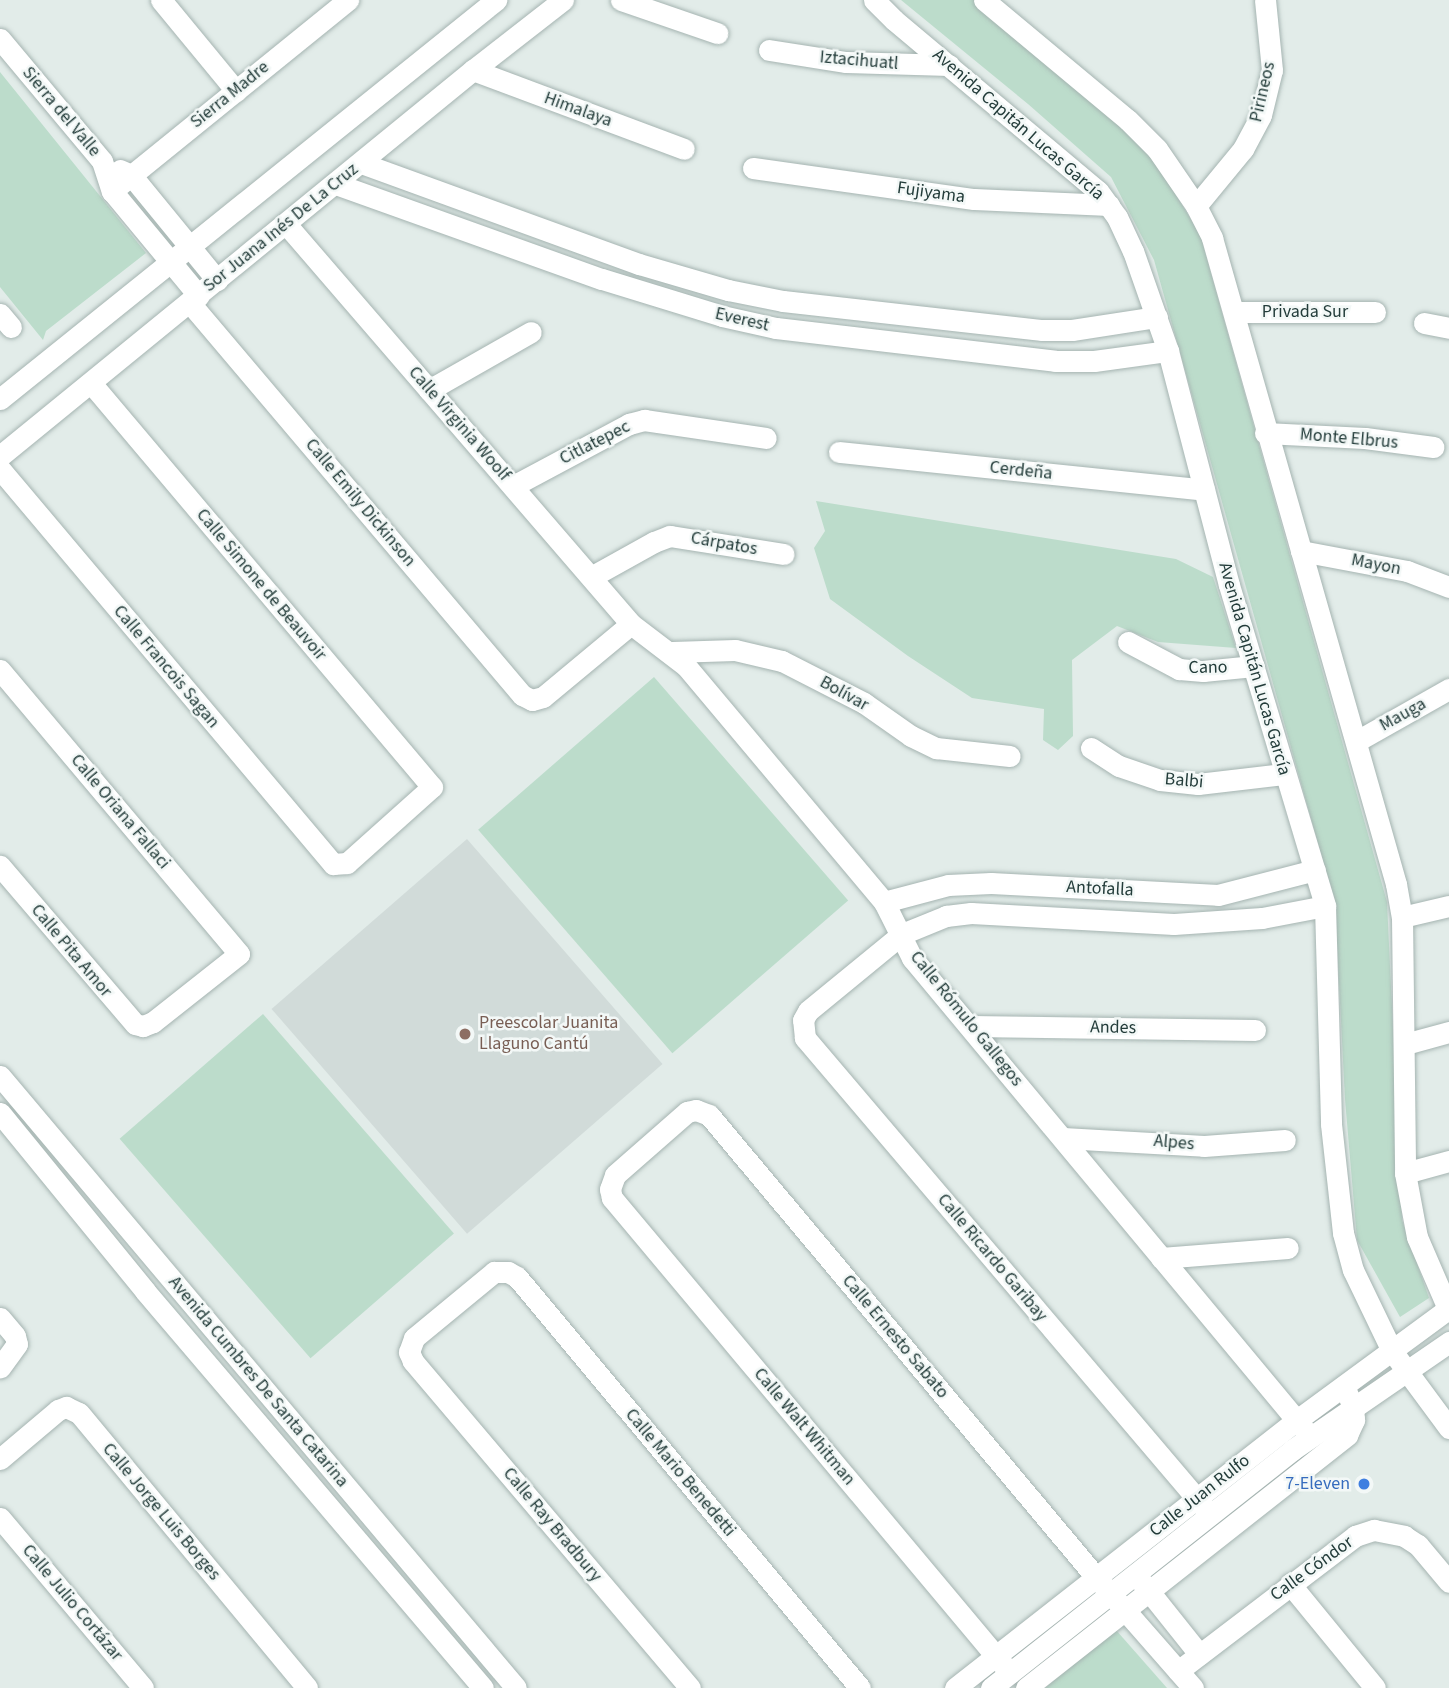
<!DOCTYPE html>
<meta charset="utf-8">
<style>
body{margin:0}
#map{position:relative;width:1449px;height:1688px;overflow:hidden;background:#e2ece9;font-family:"Source Sans 3",sans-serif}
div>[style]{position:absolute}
.built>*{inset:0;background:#d1dbd9;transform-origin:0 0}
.green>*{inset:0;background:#bcdccb;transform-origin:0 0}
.roads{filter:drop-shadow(0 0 2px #a5b4b1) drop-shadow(0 0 2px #a5b4b1)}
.minor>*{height:21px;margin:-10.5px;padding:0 10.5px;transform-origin:10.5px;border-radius:10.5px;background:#fff}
.tertiary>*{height:21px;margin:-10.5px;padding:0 10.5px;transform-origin:10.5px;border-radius:10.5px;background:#fff}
.dots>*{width:19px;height:19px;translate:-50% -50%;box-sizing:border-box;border:4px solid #f3f8f7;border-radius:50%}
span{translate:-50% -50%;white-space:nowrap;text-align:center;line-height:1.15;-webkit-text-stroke:5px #f3f8f7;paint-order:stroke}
.street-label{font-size:18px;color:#233c3a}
.education-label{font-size:18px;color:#785e54}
.left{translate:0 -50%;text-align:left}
.shop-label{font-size:18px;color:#366cbe}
.right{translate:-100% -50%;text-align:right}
</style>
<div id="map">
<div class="built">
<i style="left:467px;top:839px;width:298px;height:259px;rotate:49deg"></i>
</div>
<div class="green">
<i style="clip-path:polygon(901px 0,979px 0,1083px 89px,1155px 161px,1200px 234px,1387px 902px,1402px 1220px,1429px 1298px,1400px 1317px,1357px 1240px,1345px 1099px,1335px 904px,1154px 260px,1111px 177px,1028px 104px)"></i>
<i style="clip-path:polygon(0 72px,146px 253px,46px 331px,43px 340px,0 287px)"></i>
<i style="clip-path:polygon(816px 501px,1176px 559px,1213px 577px,1236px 648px,1158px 642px,1117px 626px,1072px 660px,1073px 736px,1058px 750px,1043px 740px,1044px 709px,972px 698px,908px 656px,830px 599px,814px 548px,825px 531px)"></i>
<i style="left:654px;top:677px;width:296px;height:233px;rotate:49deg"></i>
<i style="left:263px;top:1014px;width:291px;height:190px;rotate:49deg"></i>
<i style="clip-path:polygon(1116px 1630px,1167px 1688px,1045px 1688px)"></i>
</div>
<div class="roads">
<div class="minor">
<i style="left:161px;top:0;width:118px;rotate:50.5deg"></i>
<i style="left:621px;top:0;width:102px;rotate:19deg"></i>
<i style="left:0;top:39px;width:159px;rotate:50.1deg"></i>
<i style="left:102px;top:161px;width:32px;rotate:72deg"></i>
<i style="left:112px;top:191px;width:136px;rotate:50.4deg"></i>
<i style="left:769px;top:50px;width:78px;rotate:8.9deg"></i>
<i style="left:846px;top:62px;width:103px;rotate:1.7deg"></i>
<i style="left:473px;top:70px;width:225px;rotate:20.5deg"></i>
<i style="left:361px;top:163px;width:296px;rotate:20deg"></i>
<i style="left:639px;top:264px;width:93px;rotate:16.3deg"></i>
<i style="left:728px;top:290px;width:56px;rotate:11.3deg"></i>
<i style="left:783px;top:301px;width:261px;rotate:6.4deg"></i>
<i style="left:1042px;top:330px;width:30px"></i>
<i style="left:1072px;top:330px;width:86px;rotate:-8.7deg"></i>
<i style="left:753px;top:168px;width:223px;rotate:8deg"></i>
<i style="left:974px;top:199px;width:135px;rotate:2.5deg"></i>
<i style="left:120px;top:170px;width:12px;rotate:24deg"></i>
<i style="left:131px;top:175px;width:136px;rotate:50.7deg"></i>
<i style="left:336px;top:184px;width:282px;rotate:19.7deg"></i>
<i style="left:602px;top:279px;width:126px;rotate:17.1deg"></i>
<i style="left:722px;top:316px;width:55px;rotate:12.5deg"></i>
<i style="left:776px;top:328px;width:281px;rotate:6.7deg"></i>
<i style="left:1055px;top:361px;width:39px"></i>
<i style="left:1094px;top:361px;width:75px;rotate:-7.7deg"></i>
<i style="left:112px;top:191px;width:304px;rotate:-39deg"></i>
<i style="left:1196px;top:206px;width:74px;rotate:-50.5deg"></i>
<i style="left:1243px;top:149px;width:38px;rotate:-62deg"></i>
<i style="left:1261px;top:115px;width:46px;rotate:-76.3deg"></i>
<i style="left:1272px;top:70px;width:70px;rotate:-95.7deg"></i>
<i style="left:286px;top:224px;width:528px;rotate:49.22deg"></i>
<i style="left:631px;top:624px;width:69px;rotate:37.4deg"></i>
<i style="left:686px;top:666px;width:308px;rotate:50deg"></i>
<i style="left:884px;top:902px;width:63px;rotate:63.4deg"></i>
<i style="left:912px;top:958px;width:619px;rotate:50.24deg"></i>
<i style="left:190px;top:303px;width:514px;rotate:49.74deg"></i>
<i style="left:522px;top:695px;width:11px;rotate:27deg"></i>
<i style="left:532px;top:700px;width:11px;rotate:-15deg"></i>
<i style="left:543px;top:697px;width:114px;rotate:-39.7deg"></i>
<i style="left:1235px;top:312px;width:140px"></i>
<i style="left:0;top:314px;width:17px;rotate:50deg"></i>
<i style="left:1424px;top:323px;width:25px;rotate:11deg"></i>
<i style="left:429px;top:390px;width:117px;rotate:-29.6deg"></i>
<i style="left:0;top:399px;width:637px;rotate:-38.81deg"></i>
<i style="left:1265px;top:433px;width:100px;rotate:2.9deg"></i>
<i style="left:1365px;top:438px;width:69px;rotate:7.5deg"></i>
<i style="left:839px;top:452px;width:367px;rotate:5.9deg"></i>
<i style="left:0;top:469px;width:517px;rotate:49.87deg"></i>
<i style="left:333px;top:864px;width:14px;rotate:-4deg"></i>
<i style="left:347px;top:863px;width:114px;rotate:-41.8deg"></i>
<i style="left:432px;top:787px;width:529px;rotate:-130.17deg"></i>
<i style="left:513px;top:486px;width:132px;rotate:-28.1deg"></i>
<i style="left:629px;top:424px;width:16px;rotate:-15deg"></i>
<i style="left:644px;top:420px;width:123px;rotate:8.4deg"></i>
<i style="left:1301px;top:551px;width:108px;rotate:10.7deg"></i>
<i style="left:1407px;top:571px;width:45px;rotate:20.9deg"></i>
<i style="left:591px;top:577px;width:72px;rotate:-29.1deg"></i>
<i style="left:654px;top:542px;width:17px;rotate:-21deg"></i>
<i style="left:670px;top:536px;width:115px;rotate:9deg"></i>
<i style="left:1128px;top:642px;width:58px;rotate:27.9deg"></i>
<i style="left:1179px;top:669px;width:24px;rotate:5deg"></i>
<i style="left:1203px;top:671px;width:51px;rotate:-5.6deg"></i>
<i style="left:672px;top:652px;width:63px;rotate:-1.8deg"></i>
<i style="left:735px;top:650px;width:48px;rotate:13.2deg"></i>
<i style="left:782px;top:661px;width:92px;rotate:27.1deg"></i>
<i style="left:864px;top:703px;width:57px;rotate:35.1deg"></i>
<i style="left:911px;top:736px;width:28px;rotate:26deg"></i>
<i style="left:936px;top:748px;width:74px;rotate:6.2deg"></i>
<i style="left:0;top:670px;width:371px;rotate:49.9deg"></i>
<i style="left:239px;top:954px;width:110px;rotate:141.7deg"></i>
<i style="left:153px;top:1022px;width:11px;rotate:158deg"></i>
<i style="left:143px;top:1026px;width:8px;rotate:-166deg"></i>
<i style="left:135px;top:1024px;width:208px;rotate:-130.5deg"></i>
<i style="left:1357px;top:741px;width:106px;rotate:-29.5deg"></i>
<i style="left:1091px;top:748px;width:33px;rotate:33deg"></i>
<i style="left:1119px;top:766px;width:43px;rotate:18.9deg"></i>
<i style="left:1160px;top:780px;width:38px;rotate:6deg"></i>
<i style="left:1198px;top:784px;width:86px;rotate:-6.7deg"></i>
<i style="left:884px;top:902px;width:66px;rotate:-14.9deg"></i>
<i style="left:948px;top:885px;width:43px;rotate:-2.7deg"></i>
<i style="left:991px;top:883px;width:227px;rotate:3deg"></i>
<i style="left:1218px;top:895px;width:100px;rotate:-14.5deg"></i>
<i style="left:1402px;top:917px;width:48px;rotate:-13.2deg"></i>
<i style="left:970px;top:1026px;width:285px;rotate:0.8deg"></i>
<i style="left:1405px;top:1044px;width:46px;rotate:-15.3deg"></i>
<i style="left:1063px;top:1138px;width:141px;rotate:3.2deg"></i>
<i style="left:1204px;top:1146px;width:81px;rotate:-4.2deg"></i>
<i style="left:1405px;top:1173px;width:46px;rotate:-15.3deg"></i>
<i style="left:1161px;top:1258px;width:127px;rotate:-4.5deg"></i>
<i style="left:0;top:1318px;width:23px;rotate:50deg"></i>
<i style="left:15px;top:1336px;width:8px;rotate:76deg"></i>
<i style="left:17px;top:1344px;width:29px;rotate:126deg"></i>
<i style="left:0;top:1459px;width:76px;rotate:-40.2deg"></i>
<i style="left:58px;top:1410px;width:9px;rotate:-21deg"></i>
<i style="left:66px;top:1407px;width:14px;rotate:25deg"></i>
<i style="left:79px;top:1413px;width:357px;rotate:50.3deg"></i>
<i style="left:1209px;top:1513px;width:624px;rotate:-130.38deg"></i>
<i style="left:805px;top:1038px;width:18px;rotate:-96deg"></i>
<i style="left:803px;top:1020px;width:10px;rotate:-61deg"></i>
<i style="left:808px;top:1011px;width:122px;rotate:-39.3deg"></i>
<i style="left:902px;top:934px;width:48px;rotate:-22.2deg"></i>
<i style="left:946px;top:916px;width:25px;rotate:-7deg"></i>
<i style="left:971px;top:913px;width:203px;rotate:3.1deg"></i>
<i style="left:1174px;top:924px;width:88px;rotate:-3.9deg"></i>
<i style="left:1262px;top:918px;width:64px;rotate:-10.8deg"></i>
<i style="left:0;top:1518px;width:222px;rotate:49.9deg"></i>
<i style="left:1140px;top:1580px;width:95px;rotate:51.4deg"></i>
<i style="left:1290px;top:1584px;width:134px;rotate:50.7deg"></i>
<i style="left:1178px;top:1671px;width:223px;rotate:-37.3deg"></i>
<i style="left:1355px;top:1536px;width:20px;rotate:-18deg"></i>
<i style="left:1374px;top:1530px;width:31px;rotate:11deg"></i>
<i style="left:1404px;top:1536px;width:17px;rotate:33deg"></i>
<i style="left:1418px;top:1545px;width:48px;rotate:50deg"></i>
<i style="left:1010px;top:1673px;width:620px;rotate:-129.96deg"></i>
<i style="left:612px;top:1198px;width:9px;rotate:-103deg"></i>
<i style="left:610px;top:1189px;width:15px;rotate:-70deg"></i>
<i style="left:615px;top:1175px;width:96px;rotate:-41.2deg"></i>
<i style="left:687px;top:1112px;width:9px;rotate:-13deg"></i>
<i style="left:696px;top:1110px;width:14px;rotate:21deg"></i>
<i style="left:709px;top:1115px;width:601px;rotate:50.06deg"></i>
<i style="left:1095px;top:1576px;width:149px;rotate:48.8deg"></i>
<i style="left:690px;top:1688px;width:429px;rotate:-130.3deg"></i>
<i style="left:413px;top:1361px;width:10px;rotate:-114deg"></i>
<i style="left:409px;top:1352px;width:15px;rotate:-70deg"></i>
<i style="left:414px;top:1338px;width:104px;rotate:-39.5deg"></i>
<i style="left:494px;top:1272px;width:14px"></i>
<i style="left:508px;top:1272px;width:10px;rotate:29deg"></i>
<i style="left:517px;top:1277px;width:535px;rotate:50.15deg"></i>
<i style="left:1026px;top:1688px;width:409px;rotate:-38.2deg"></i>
<i style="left:1347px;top:1435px;width:17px;rotate:-65deg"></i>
<i style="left:1354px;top:1420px;width:13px;rotate:-94deg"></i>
<i style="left:1353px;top:1407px;width:23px;rotate:-113deg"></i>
</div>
<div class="tertiary">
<i style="left:874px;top:0;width:28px;rotate:45deg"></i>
<i style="left:894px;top:20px;width:266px;rotate:40deg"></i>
<i style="left:1098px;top:191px;width:32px;rotate:54deg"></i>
<i style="left:1117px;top:217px;width:38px;rotate:65deg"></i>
<i style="left:1133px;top:251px;width:106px;rotate:70.7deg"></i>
<i style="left:1168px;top:351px;width:242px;rotate:75.4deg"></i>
<i style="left:1229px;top:585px;width:335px;rotate:73.3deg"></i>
<i style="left:1325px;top:906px;width:218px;rotate:88.4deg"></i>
<i style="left:1331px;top:1124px;width:110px;rotate:83.7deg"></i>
<i style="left:1343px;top:1233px;width:38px;rotate:75deg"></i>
<i style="left:1353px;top:1270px;width:90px;rotate:64.3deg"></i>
<i style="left:1392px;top:1351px;width:96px;rotate:53.5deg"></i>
<i style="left:984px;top:0;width:187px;rotate:39.8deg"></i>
<i style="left:1128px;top:120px;width:41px;rotate:45deg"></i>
<i style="left:1157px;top:149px;width:69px;rotate:55.6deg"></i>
<i style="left:1196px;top:206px;width:36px;rotate:63deg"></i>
<i style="left:1212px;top:238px;width:672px;rotate:74.1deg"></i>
<i style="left:1396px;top:884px;width:34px;rotate:80deg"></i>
<i style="left:1402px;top:917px;width:256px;rotate:89.3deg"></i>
<i style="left:1405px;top:1173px;width:65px;rotate:79.4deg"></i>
<i style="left:1417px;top:1237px;width:81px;rotate:66.6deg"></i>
<i style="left:0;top:456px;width:611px;rotate:-39.22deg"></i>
<i style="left:473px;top:70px;width:114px;rotate:-37.9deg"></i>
<i style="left:0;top:1076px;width:800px;rotate:49.86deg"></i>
<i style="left:0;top:1113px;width:230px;rotate:50.8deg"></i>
<i style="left:145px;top:1291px;width:521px;rotate:49.59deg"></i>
<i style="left:955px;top:1688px;width:434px;rotate:-38.1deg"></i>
<i style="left:1297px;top:1420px;width:187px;rotate:-36.3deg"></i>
<i style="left:991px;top:1688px;width:384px;rotate:-38.3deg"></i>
<i style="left:1292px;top:1450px;width:191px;rotate:-34.5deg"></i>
</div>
</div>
<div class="dots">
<i style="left:465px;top:1034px;background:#8d6e63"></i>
<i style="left:1364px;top:1484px;background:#3f7fe0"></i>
</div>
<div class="street-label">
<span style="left:859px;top:61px;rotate:5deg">Iztacihuatl</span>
<span style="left:1263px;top:92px;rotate:-77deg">Pirineos</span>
<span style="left:230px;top:95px;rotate:-39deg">Sierra Madre</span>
<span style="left:578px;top:110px;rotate:20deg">Himalaya</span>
<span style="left:61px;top:112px;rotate:50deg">Sierra del Valle</span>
<span style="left:1018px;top:125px;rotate:41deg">Avenida Capitán Lucas García</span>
<span style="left:931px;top:193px;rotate:8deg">Fujiyama</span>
<span style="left:281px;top:228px;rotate:-39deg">Sor Juana Inés De La Cruz</span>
<span style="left:1305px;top:312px">Privada Sur</span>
<span style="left:742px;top:320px;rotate:13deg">Everest</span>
<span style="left:459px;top:424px;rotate:49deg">Calle Virginia Woolf</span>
<span style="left:1349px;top:439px;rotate:5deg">Monte Elbrus</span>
<span style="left:595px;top:443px;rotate:-27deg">Citlatepec</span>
<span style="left:1021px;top:471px;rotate:6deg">Cerdeña</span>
<span style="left:360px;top:503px;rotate:50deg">Calle Emily Dickinson</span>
<span style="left:724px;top:544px;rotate:10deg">Cárpatos</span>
<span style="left:1376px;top:565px;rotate:11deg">Mayon</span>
<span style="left:261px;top:585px;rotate:50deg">Calle Simone de Beauvoir</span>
<span style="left:166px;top:667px;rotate:50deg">Calle Francois Sagan</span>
<span style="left:1208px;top:668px;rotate:-1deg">Cano</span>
<span style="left:1254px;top:669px;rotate:74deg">Avenida Capitán Lucas García</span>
<span style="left:844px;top:694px;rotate:29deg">Bolívar</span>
<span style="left:1403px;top:715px;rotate:-29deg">Mauga</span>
<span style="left:1184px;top:781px;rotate:5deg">Balbi</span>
<span style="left:120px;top:812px;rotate:50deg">Calle Oriana Fallaci</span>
<span style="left:1100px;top:889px;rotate:3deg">Antofalla</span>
<span style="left:71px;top:951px;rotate:50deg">Calle Pita Amor</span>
<span style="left:966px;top:1019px;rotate:51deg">Calle Rómulo Gallegos</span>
<span style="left:1113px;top:1028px;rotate:1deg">Andes</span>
<span style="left:1174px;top:1143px;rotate:5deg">Alpes</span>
<span style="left:992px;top:1258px;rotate:50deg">Calle Ricardo Garibay</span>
<span style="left:895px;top:1337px;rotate:50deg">Calle Ernesto Sabato</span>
<span style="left:258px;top:1382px;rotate:50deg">Avenida Cumbres De Santa Catarina</span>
<span style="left:804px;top:1427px;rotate:50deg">Calle Walt Whitman</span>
<span style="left:680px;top:1473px;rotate:50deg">Calle Mario Benedetti</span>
<span style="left:1200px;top:1496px;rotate:-38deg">Calle Juan Rulfo</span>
<span style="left:161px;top:1512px;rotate:50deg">Calle Jorge Luis Borges</span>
<span style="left:552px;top:1525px;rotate:50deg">Calle Ray Bradbury</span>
<span style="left:1312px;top:1569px;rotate:-36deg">Calle Cóndor</span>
<span style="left:72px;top:1603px;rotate:50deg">Calle Julio Cortázar</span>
</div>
<div class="education-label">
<span class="left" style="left:479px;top:1034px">Preescolar Juanita<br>Llaguno Cantú</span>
</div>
<div class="shop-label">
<span class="right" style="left:1350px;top:1484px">7-Eleven</span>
</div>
</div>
